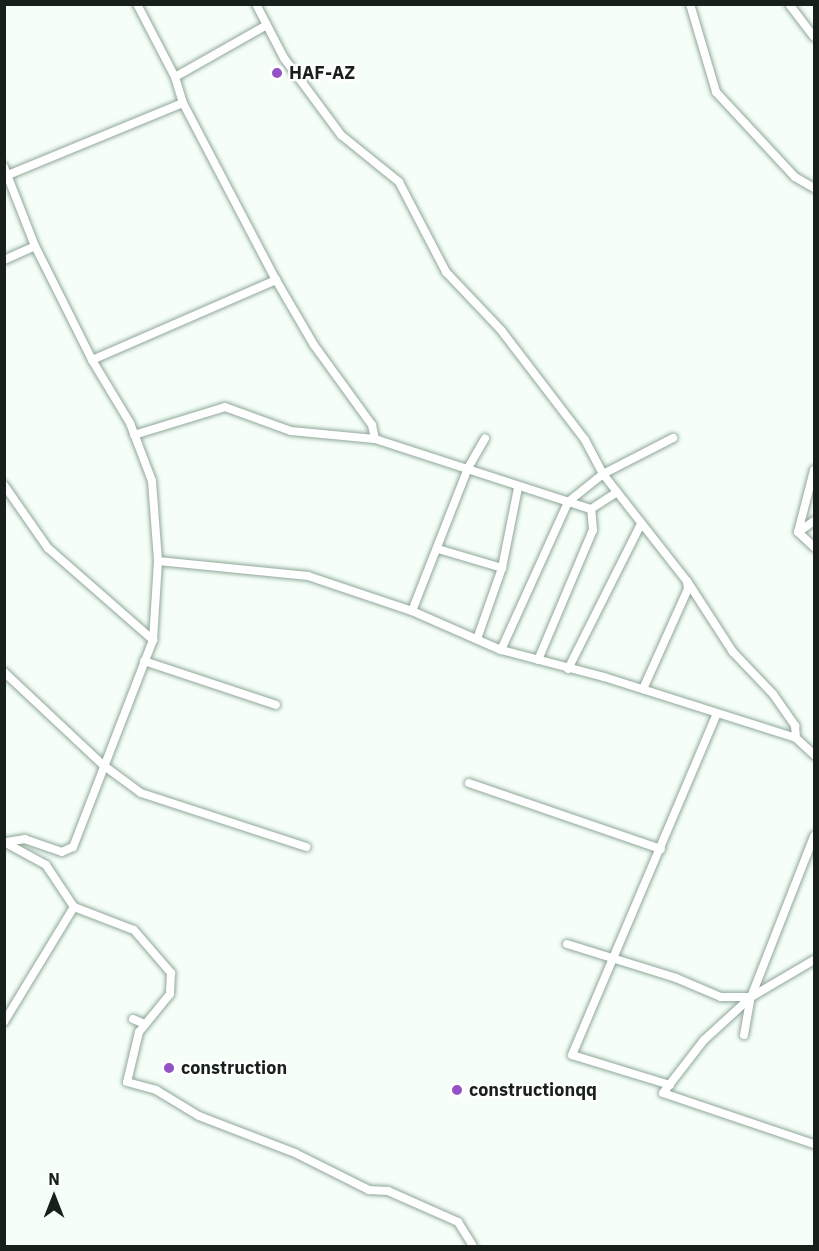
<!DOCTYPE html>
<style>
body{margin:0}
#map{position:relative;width:819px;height:1251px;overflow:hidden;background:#f5fff8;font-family:"IBM Plex Sans",sans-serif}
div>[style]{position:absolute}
.roads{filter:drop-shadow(0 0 2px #90a799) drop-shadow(0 0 2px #90a799)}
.minor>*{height:8px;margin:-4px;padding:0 4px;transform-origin:4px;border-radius:4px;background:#fff}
.dots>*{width:16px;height:16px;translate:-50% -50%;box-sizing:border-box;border:3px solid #fff;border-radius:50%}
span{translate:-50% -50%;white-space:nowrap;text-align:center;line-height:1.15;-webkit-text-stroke:4.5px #fff;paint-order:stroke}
.poi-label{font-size:18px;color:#17201a;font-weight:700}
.left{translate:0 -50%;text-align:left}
.frame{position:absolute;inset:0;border:6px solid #17201a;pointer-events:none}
.north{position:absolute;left:24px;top:1167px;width:60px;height:60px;-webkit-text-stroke:4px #fff;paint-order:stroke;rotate:0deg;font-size:16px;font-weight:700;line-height:24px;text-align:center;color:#17201a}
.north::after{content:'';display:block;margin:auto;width:21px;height:27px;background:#17201a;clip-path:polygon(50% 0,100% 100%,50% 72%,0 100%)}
</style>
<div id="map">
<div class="roads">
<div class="minor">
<i style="left:137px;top:4px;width:82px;rotate:62.5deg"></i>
<i style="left:175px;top:77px;width:27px;rotate:73deg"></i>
<i style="left:183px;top:103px;width:200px;rotate:62.3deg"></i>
<i style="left:276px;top:280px;width:75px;rotate:59.7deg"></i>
<i style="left:314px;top:345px;width:99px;rotate:54.1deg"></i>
<i style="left:372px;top:425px;width:14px;rotate:78deg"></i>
<i style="left:256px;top:4px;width:61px;rotate:62.6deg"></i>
<i style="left:284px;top:58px;width:96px;rotate:53.5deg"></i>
<i style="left:341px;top:135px;width:75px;rotate:39deg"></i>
<i style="left:399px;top:182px;width:102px;rotate:62.4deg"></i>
<i style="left:446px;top:272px;width:80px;rotate:46.5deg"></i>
<i style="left:501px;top:330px;width:138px;rotate:52.6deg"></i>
<i style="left:585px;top:440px;width:38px;rotate:62deg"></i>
<i style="left:603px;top:474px;width:136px;rotate:51.9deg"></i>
<i style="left:687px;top:581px;width:85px;rotate:57.1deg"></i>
<i style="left:733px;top:652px;width:58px;rotate:46.4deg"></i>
<i style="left:773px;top:694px;width:39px;rotate:55deg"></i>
<i style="left:795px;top:726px;width:12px;rotate:85deg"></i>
<i style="left:796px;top:738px;width:25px;rotate:43deg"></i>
<i style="left:690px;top:4px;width:92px;rotate:73.5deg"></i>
<i style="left:716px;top:92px;width:116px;rotate:47.1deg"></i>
<i style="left:795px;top:177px;width:22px;rotate:30deg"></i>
<i style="left:789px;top:4px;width:41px;rotate:52.9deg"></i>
<i style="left:175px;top:77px;width:103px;rotate:-29.5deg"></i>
<i style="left:4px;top:167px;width:85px;rotate:68.6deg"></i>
<i style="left:35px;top:246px;width:127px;rotate:63.4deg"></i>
<i style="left:92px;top:360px;width:74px;rotate:58.9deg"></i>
<i style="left:130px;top:423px;width:62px;rotate:69.2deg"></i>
<i style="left:152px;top:481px;width:80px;rotate:85.7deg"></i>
<i style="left:158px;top:561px;width:79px;rotate:93.6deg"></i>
<i style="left:8px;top:175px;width:189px;rotate:-22.4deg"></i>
<i style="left:4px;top:260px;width:34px;rotate:-24deg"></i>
<i style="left:92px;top:360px;width:201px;rotate:-23.5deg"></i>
<i style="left:134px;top:435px;width:95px;rotate:-17.1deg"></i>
<i style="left:225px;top:407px;width:70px;rotate:20deg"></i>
<i style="left:291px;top:431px;width:84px;rotate:5.4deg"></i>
<i style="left:375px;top:439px;width:227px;rotate:18deg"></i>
<i style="left:4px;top:485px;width:77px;rotate:55.1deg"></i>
<i style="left:48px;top:548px;width:140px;rotate:41.2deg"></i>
<i style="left:153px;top:640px;width:222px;rotate:111.1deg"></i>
<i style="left:73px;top:847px;width:12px;rotate:156deg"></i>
<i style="left:62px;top:852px;width:39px;rotate:-161deg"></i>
<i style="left:25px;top:839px;width:20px;rotate:171deg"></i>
<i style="left:814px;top:521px;width:19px;rotate:145deg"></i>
<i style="left:798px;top:532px;width:22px;rotate:43deg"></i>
<i style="left:798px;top:532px;width:64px;rotate:-75.5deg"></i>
<i style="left:438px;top:549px;width:67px;rotate:16.5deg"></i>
<i style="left:158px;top:561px;width:151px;rotate:5.7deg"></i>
<i style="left:308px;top:576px;width:110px;rotate:18.6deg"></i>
<i style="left:412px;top:611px;width:97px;rotate:23.7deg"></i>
<i style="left:501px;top:650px;width:106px;rotate:14.7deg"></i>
<i style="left:604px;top:677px;width:201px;rotate:17.6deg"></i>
<i style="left:412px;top:611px;width:154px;rotate:-68.6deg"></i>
<i style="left:468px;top:468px;width:34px;rotate:-60deg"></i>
<i style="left:477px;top:639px;width:75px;rotate:-70.6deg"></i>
<i style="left:502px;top:568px;width:82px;rotate:-78.7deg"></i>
<i style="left:501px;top:650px;width:162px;rotate:-65.6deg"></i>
<i style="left:568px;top:502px;width:45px;rotate:-38.7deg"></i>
<i style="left:603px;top:474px;width:79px;rotate:-27.2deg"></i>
<i style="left:538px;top:660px;width:141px;rotate:-67.1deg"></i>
<i style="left:593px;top:530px;width:21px;rotate:-95deg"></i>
<i style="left:591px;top:509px;width:31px;rotate:-33deg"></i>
<i style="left:144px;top:661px;width:139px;rotate:18.4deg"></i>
<i style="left:568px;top:669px;width:162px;rotate:-63.3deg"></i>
<i style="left:4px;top:672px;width:136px;rotate:43.2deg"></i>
<i style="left:103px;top:765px;width:47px;rotate:36.4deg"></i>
<i style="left:141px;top:793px;width:174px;rotate:18.1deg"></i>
<i style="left:643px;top:689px;width:110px;rotate:-65.8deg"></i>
<i style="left:688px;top:589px;width:7px;rotate:-98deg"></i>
<i style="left:469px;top:783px;width:203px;rotate:19deg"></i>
<i style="left:4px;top:842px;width:48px;rotate:28.7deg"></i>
<i style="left:46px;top:865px;width:50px;rotate:56.3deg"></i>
<i style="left:74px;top:907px;width:64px;rotate:21deg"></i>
<i style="left:134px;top:930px;width:57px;rotate:49.3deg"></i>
<i style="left:171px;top:973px;width:21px;rotate:93deg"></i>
<i style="left:170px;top:994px;width:49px;rotate:129.2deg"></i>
<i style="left:139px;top:1032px;width:51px;rotate:103.5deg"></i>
<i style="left:127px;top:1082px;width:30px;rotate:15deg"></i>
<i style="left:156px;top:1090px;width:50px;rotate:31.2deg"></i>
<i style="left:199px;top:1116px;width:103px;rotate:21.1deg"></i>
<i style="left:295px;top:1153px;width:83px;rotate:26.6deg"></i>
<i style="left:369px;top:1190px;width:19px;rotate:3deg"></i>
<i style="left:388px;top:1191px;width:77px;rotate:23.9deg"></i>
<i style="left:458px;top:1222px;width:28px;rotate:58deg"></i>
<i style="left:567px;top:944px;width:114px;rotate:17.3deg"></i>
<i style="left:676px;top:978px;width:49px;rotate:22.9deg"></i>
<i style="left:721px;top:997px;width:30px"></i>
<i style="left:814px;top:960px;width:73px;rotate:149.6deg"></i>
<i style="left:751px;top:997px;width:64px;rotate:137.5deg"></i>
<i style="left:704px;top:1040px;width:67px;rotate:127.7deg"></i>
<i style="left:663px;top:1093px;width:159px;rotate:18.7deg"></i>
<i style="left:133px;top:1019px;width:13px;rotate:23deg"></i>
<i style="left:4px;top:1022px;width:135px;rotate:-58.7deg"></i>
<i style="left:744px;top:1035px;width:39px;rotate:-80deg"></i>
<i style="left:751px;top:997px;width:173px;rotate:-68.6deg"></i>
<i style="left:670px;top:1085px;width:102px;rotate:-163deg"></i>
<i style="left:572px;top:1055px;width:369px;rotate:-67deg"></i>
</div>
</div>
<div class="dots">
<i style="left:277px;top:73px;background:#9452c7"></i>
<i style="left:169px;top:1068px;background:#9452c7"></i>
<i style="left:457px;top:1090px;background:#9452c7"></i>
</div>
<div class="poi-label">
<span class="left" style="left:289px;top:73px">HAF-AZ</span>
<span class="left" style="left:181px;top:1068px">construction</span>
<span class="left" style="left:469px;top:1090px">constructionqq</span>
</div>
<div class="frame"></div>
<div class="north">N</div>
</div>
